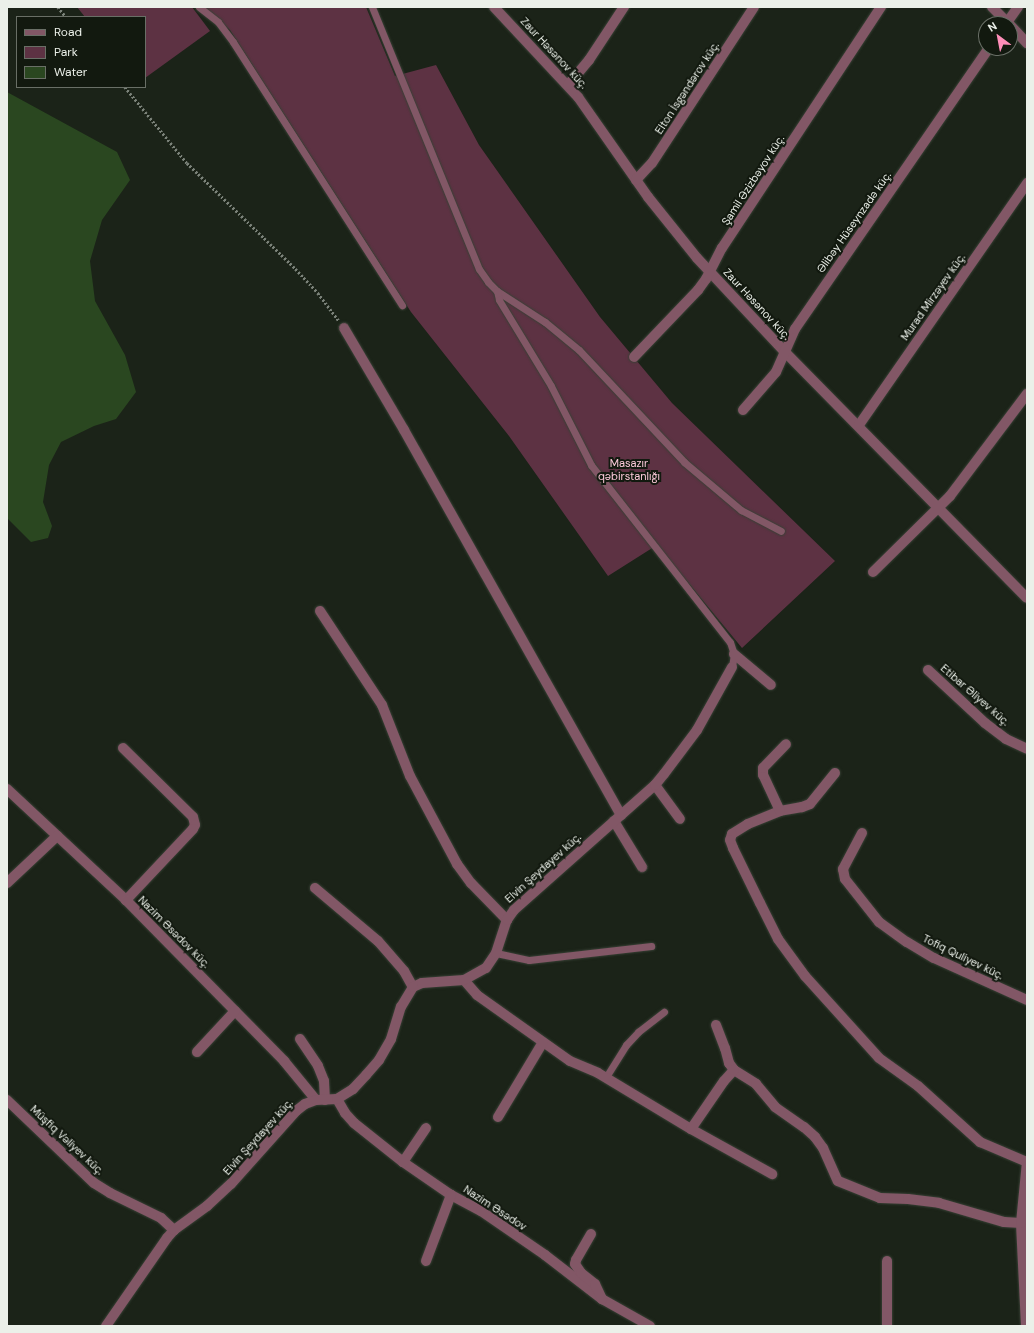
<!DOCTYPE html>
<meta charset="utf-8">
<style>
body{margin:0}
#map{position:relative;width:1034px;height:1333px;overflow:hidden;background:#1b2318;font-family:"DM Sans",sans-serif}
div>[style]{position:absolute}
.green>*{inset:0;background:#5d3243}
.water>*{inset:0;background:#2a4720}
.path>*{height:2.5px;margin-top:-1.25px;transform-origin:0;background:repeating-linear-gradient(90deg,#7b8279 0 2px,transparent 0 4px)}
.roads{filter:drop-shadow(0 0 1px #384035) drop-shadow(0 0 1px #384035)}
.lane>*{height:7px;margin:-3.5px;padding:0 3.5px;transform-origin:3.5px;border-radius:3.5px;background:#825766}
.street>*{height:10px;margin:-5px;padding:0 5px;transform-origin:5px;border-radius:5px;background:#825766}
span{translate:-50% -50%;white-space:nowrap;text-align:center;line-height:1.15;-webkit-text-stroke:4px #12190f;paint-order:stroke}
.street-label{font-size:11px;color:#ebf0e9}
.park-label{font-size:11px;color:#fbc9d9}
.frame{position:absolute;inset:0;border:8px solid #ebf0e9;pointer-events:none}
.legend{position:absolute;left:16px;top:16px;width:130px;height:72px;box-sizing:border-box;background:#12190f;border:1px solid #696f66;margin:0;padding:5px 7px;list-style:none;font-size:12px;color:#ebf0e9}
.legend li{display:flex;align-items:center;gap:8px;height:20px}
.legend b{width:20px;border:1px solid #696f66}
.north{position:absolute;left:978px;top:16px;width:40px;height:40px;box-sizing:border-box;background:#12190f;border:1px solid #696f66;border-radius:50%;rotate:328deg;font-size:11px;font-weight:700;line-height:16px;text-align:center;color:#ebf0e9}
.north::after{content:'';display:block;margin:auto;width:14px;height:18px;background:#ff8eb9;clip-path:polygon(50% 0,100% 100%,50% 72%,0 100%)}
</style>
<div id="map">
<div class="green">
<i style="clip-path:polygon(77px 7px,192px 7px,210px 31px,145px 78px,145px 17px,85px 17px)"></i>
<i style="clip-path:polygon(204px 7px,366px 7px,395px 76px,436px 65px,479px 145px,600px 317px,672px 403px,835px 561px,742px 648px,657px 545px,608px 576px,509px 436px,411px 312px,230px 30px)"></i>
</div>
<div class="water">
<i style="clip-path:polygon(7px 92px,117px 152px,130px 180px,102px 220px,90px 261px,95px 301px,125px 355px,136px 392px,116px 419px,94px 426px,61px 442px,49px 465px,43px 502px,52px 526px,48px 538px,31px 542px,7px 518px)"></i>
</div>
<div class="path">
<i style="left:58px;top:7px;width:13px;rotate:51deg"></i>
<i style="left:125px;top:87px;width:98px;rotate:50.8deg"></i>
<i style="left:187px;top:163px;width:148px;rotate:44.2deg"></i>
<i style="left:293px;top:266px;width:37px;rotate:47deg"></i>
<i style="left:318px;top:293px;width:35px;rotate:53deg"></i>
</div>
<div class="roads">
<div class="lane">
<i style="left:199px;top:7px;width:24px;rotate:38deg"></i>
<i style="left:218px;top:22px;width:25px;rotate:53deg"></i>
<i style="left:233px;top:42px;width:313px;rotate:57.3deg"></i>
<i style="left:372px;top:7px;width:283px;rotate:67.8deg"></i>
<i style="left:479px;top:269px;width:16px;rotate:55deg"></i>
<i style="left:488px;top:282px;width:13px;rotate:45deg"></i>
<i style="left:497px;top:291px;width:57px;rotate:32.9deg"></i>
<i style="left:545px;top:322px;width:44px;rotate:39.5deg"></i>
<i style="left:579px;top:350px;width:154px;rotate:46.8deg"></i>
<i style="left:684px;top:462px;width:75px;rotate:40.1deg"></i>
<i style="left:741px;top:510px;width:45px;rotate:27.7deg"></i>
<i style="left:497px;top:291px;width:9px;rotate:77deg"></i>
<i style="left:499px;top:300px;width:100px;rotate:58.8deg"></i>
<i style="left:551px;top:386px;width:89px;rotate:63.1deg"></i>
<i style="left:591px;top:465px;width:225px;rotate:51.9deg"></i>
<i style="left:730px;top:642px;width:13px;rotate:72deg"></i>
<i style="left:734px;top:654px;width:13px;rotate:99deg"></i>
<i style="left:496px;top:953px;width:34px;rotate:12deg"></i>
<i style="left:529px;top:960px;width:123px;rotate:-6.5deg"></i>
<i style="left:606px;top:1077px;width:38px;rotate:-58deg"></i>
<i style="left:626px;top:1045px;width:18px;rotate:-47deg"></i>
<i style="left:638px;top:1032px;width:33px;rotate:-38deg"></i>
</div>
<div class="street">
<i style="left:494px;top:7px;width:123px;rotate:47deg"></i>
<i style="left:578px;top:97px;width:122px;rotate:55deg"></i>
<i style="left:648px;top:197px;width:78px;rotate:51.2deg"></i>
<i style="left:697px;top:258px;width:127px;rotate:46.9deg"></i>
<i style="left:784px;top:351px;width:346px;rotate:45.5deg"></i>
<i style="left:992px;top:7px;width:24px;rotate:45deg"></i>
<i style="left:1006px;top:24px;width:21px;rotate:-55deg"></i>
<i style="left:1010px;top:25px;width:25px;rotate:47deg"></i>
<i style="left:568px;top:85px;width:33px;rotate:-50deg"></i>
<i style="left:589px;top:60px;width:64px;rotate:-56.6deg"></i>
<i style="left:636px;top:180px;width:23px;rotate:-47deg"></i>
<i style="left:652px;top:163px;width:186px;rotate:-56.8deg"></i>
<i style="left:344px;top:328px;width:118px;rotate:59.5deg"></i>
<i style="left:404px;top:430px;width:442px;rotate:60.6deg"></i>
<i style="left:634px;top:357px;width:93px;rotate:-46.3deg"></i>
<i style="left:698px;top:290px;width:14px;rotate:-54deg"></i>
<i style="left:706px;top:279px;width:35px;rotate:-63deg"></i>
<i style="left:722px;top:248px;width:289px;rotate:-56.6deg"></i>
<i style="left:743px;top:410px;width:50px;rotate:-49deg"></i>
<i style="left:776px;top:372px;width:47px;rotate:-66.2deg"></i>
<i style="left:795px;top:329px;width:341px;rotate:-55.4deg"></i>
<i style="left:859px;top:425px;width:295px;rotate:-55.2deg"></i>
<i style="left:873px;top:572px;width:108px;rotate:-44.6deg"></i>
<i style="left:950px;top:496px;width:128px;rotate:-53deg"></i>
<i style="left:320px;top:611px;width:113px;rotate:56.6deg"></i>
<i style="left:382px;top:705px;width:76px;rotate:68.5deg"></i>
<i style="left:410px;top:776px;width:100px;rotate:61.9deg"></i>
<i style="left:457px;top:864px;width:24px;rotate:54deg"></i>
<i style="left:471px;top:883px;width:52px;rotate:45.8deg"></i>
<i style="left:734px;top:654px;width:48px;rotate:40deg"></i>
<i style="left:928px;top:670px;width:78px;rotate:42.9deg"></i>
<i style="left:985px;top:723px;width:26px;rotate:37deg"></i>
<i style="left:1006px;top:739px;width:23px;rotate:25deg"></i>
<i style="left:123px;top:748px;width:98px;rotate:44.6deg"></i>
<i style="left:193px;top:817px;width:8px;rotate:76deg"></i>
<i style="left:195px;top:825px;width:4px;rotate:117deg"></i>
<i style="left:193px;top:829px;width:98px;rotate:133.3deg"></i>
<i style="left:835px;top:773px;width:40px;rotate:129deg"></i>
<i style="left:810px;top:804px;width:9px;rotate:159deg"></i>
<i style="left:802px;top:807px;width:22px;rotate:170deg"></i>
<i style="left:780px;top:811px;width:35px;rotate:158deg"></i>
<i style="left:748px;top:824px;width:19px;rotate:148deg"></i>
<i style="left:732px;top:834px;width:6px;rotate:108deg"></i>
<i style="left:730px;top:840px;width:9px;rotate:69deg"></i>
<i style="left:733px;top:848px;width:61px;rotate:63.9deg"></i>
<i style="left:760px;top:903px;width:40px;rotate:63.4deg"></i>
<i style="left:778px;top:939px;width:46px;rotate:53.9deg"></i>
<i style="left:805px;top:976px;width:110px;rotate:47.9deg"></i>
<i style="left:879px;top:1058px;width:48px;rotate:35.7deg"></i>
<i style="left:918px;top:1086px;width:84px;rotate:42.1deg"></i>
<i style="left:980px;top:1142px;width:51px;rotate:23.1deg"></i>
<i style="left:655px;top:785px;width:42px;rotate:53.7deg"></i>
<i style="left:7px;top:789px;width:163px;rotate:43deg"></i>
<i style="left:126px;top:900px;width:226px;rotate:45.5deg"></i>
<i style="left:284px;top:1061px;width:50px;rotate:50.6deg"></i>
<i style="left:780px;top:811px;width:40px;rotate:-115deg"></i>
<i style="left:763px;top:775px;width:7px;rotate:-90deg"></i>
<i style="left:763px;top:768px;width:33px;rotate:-46deg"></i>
<i style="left:614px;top:821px;width:54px;rotate:58.7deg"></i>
<i style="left:862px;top:833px;width:41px;rotate:117.8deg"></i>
<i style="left:843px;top:869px;width:10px;rotate:79deg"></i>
<i style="left:845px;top:879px;width:55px;rotate:51.7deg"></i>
<i style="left:879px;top:922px;width:34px;rotate:36deg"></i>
<i style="left:907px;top:942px;width:31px;rotate:31deg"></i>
<i style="left:934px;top:958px;width:102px;rotate:24.3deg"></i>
<i style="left:7px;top:883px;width:69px;rotate:-43.2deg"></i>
<i style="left:315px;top:888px;width:82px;rotate:40.1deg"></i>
<i style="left:378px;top:941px;width:40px;rotate:49deg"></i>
<i style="left:404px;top:971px;width:18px;rotate:61deg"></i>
<i style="left:464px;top:980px;width:20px;rotate:49deg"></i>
<i style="left:477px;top:995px;width:114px;rotate:35.4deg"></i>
<i style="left:570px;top:1061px;width:30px;rotate:23deg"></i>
<i style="left:598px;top:1073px;width:109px;rotate:31.1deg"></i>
<i style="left:691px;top:1129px;width:93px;rotate:29.1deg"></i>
<i style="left:716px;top:1025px;width:25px;rotate:69deg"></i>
<i style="left:725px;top:1048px;width:16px;rotate:75deg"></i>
<i style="left:729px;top:1063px;width:9px;rotate:54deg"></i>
<i style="left:734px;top:1070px;width:26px;rotate:32deg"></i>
<i style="left:756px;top:1084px;width:30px;rotate:50deg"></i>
<i style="left:775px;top:1107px;width:35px;rotate:35deg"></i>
<i style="left:804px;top:1127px;width:15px;rotate:42deg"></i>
<i style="left:815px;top:1137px;width:14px;rotate:54deg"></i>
<i style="left:823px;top:1148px;width:36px;rotate:66deg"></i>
<i style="left:838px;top:1181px;width:45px;rotate:22deg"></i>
<i style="left:880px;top:1198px;width:28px;rotate:2deg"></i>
<i style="left:908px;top:1199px;width:31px;rotate:7deg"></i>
<i style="left:939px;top:1203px;width:68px;rotate:16.3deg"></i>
<i style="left:1004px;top:1222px;width:17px;rotate:3deg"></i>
<i style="left:300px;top:1039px;width:32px;rotate:56deg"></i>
<i style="left:318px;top:1066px;width:16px;rotate:68deg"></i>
<i style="left:324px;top:1081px;width:19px;rotate:87deg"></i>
<i style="left:197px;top:1052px;width:56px;rotate:-47.2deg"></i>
<i style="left:337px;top:1099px;width:16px;rotate:60deg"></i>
<i style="left:345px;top:1113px;width:13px;rotate:48deg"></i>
<i style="left:354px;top:1123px;width:63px;rotate:38.5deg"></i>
<i style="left:403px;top:1162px;width:58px;rotate:34.5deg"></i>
<i style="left:451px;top:1195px;width:34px;rotate:28deg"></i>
<i style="left:481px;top:1211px;width:78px;rotate:34.5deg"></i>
<i style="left:545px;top:1255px;width:72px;rotate:37.7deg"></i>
<i style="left:602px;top:1299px;width:55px;rotate:29.4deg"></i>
<i style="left:7px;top:1100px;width:120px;rotate:43.7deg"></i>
<i style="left:94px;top:1183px;width:19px;rotate:32deg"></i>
<i style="left:110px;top:1193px;width:57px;rotate:26.1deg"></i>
<i style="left:161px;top:1218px;width:18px;rotate:43deg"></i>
<i style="left:498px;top:1117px;width:87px;rotate:-59deg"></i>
<i style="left:691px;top:1129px;width:58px;rotate:-55.5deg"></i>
<i style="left:724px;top:1081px;width:15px;rotate:-48deg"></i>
<i style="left:403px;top:1162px;width:41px;rotate:-55.9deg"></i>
<i style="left:591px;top:1234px;width:30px;rotate:120deg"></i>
<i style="left:576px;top:1260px;width:4px;rotate:104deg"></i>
<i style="left:575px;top:1264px;width:11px;rotate:56deg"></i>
<i style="left:581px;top:1273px;width:18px;rotate:38deg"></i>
<i style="left:595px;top:1284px;width:17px;rotate:65deg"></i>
<i style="left:426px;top:1261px;width:71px;rotate:-69.3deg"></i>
<i style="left:887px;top:1261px;width:65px;rotate:90deg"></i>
<i style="left:106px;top:1326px;width:107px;rotate:-55.3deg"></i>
<i style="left:167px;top:1238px;width:11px;rotate:-49deg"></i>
<i style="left:174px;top:1230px;width:41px;rotate:-36deg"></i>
<i style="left:207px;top:1206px;width:33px;rotate:-43deg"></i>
<i style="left:231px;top:1184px;width:98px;rotate:-48.3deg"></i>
<i style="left:296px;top:1111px;width:11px;rotate:-38deg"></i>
<i style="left:305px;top:1104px;width:12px;rotate:-20deg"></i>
<i style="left:316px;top:1100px;width:21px;rotate:-3deg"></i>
<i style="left:337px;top:1099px;width:19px;rotate:-32deg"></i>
<i style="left:353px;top:1089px;width:19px;rotate:-47deg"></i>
<i style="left:366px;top:1075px;width:20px;rotate:-49deg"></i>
<i style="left:379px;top:1060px;width:24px;rotate:-60deg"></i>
<i style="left:391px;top:1039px;width:34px;rotate:-73deg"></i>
<i style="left:401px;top:1007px;width:23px;rotate:-59deg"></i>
<i style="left:413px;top:987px;width:10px;rotate:-24deg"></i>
<i style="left:422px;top:983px;width:42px;rotate:-4.1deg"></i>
<i style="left:464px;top:980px;width:25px;rotate:-29deg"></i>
<i style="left:486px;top:968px;width:18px;rotate:-56deg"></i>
<i style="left:496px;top:953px;width:35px;rotate:-72deg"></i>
<i style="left:507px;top:920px;width:12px;rotate:-55deg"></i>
<i style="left:514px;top:910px;width:188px;rotate:-41.6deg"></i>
<i style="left:655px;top:785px;width:14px;rotate:-51deg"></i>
<i style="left:664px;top:774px;width:55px;rotate:-53.1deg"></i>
<i style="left:697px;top:730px;width:72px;rotate:-60.9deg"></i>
<i style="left:1026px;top:1326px;width:103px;rotate:-92.8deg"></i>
<i style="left:1021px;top:1223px;width:61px;rotate:-84.4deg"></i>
</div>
</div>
<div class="street-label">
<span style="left:554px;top:53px;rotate:47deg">Zaur Həsənov küç.</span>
<span style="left:687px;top:88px;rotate:-57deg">Elton İsgəndərov küç.</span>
<span style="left:753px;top:180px;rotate:-57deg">Şamil Əzizbəyov küç.</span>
<span style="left:854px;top:222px;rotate:-55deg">Əlibəy Hüseynzadə küç.</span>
<span style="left:933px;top:297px;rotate:-55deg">Murad Mirzəyev küç.</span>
<span style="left:757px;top:304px;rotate:47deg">Zaur Həsənov küç.</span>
<span style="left:975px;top:695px;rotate:41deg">Etibar Əliyev küç.</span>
<span style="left:543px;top:868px;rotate:-42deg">Elvin Şeydayev küç.</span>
<span style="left:174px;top:932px;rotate:45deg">Nazim Əsədov küç.</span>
<span style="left:963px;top:957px;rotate:26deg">Tofiq Quliyev küç.</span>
<span style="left:258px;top:1137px;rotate:-48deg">Elvin Şeydayev küç.</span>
<span style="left:67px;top:1140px;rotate:43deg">Müşfiq Vəliyev küç.</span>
<span style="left:495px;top:1208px;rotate:33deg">Nazim Əsədov</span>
</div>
<div class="park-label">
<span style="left:629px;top:470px">Masazır<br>qəbirstanlığı</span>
</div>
<div class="frame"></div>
<ul class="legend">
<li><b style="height:5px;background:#825766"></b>Road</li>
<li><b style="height:11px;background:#5d3243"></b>Park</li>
<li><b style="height:11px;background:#2a4720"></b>Water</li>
</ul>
<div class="north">N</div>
</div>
